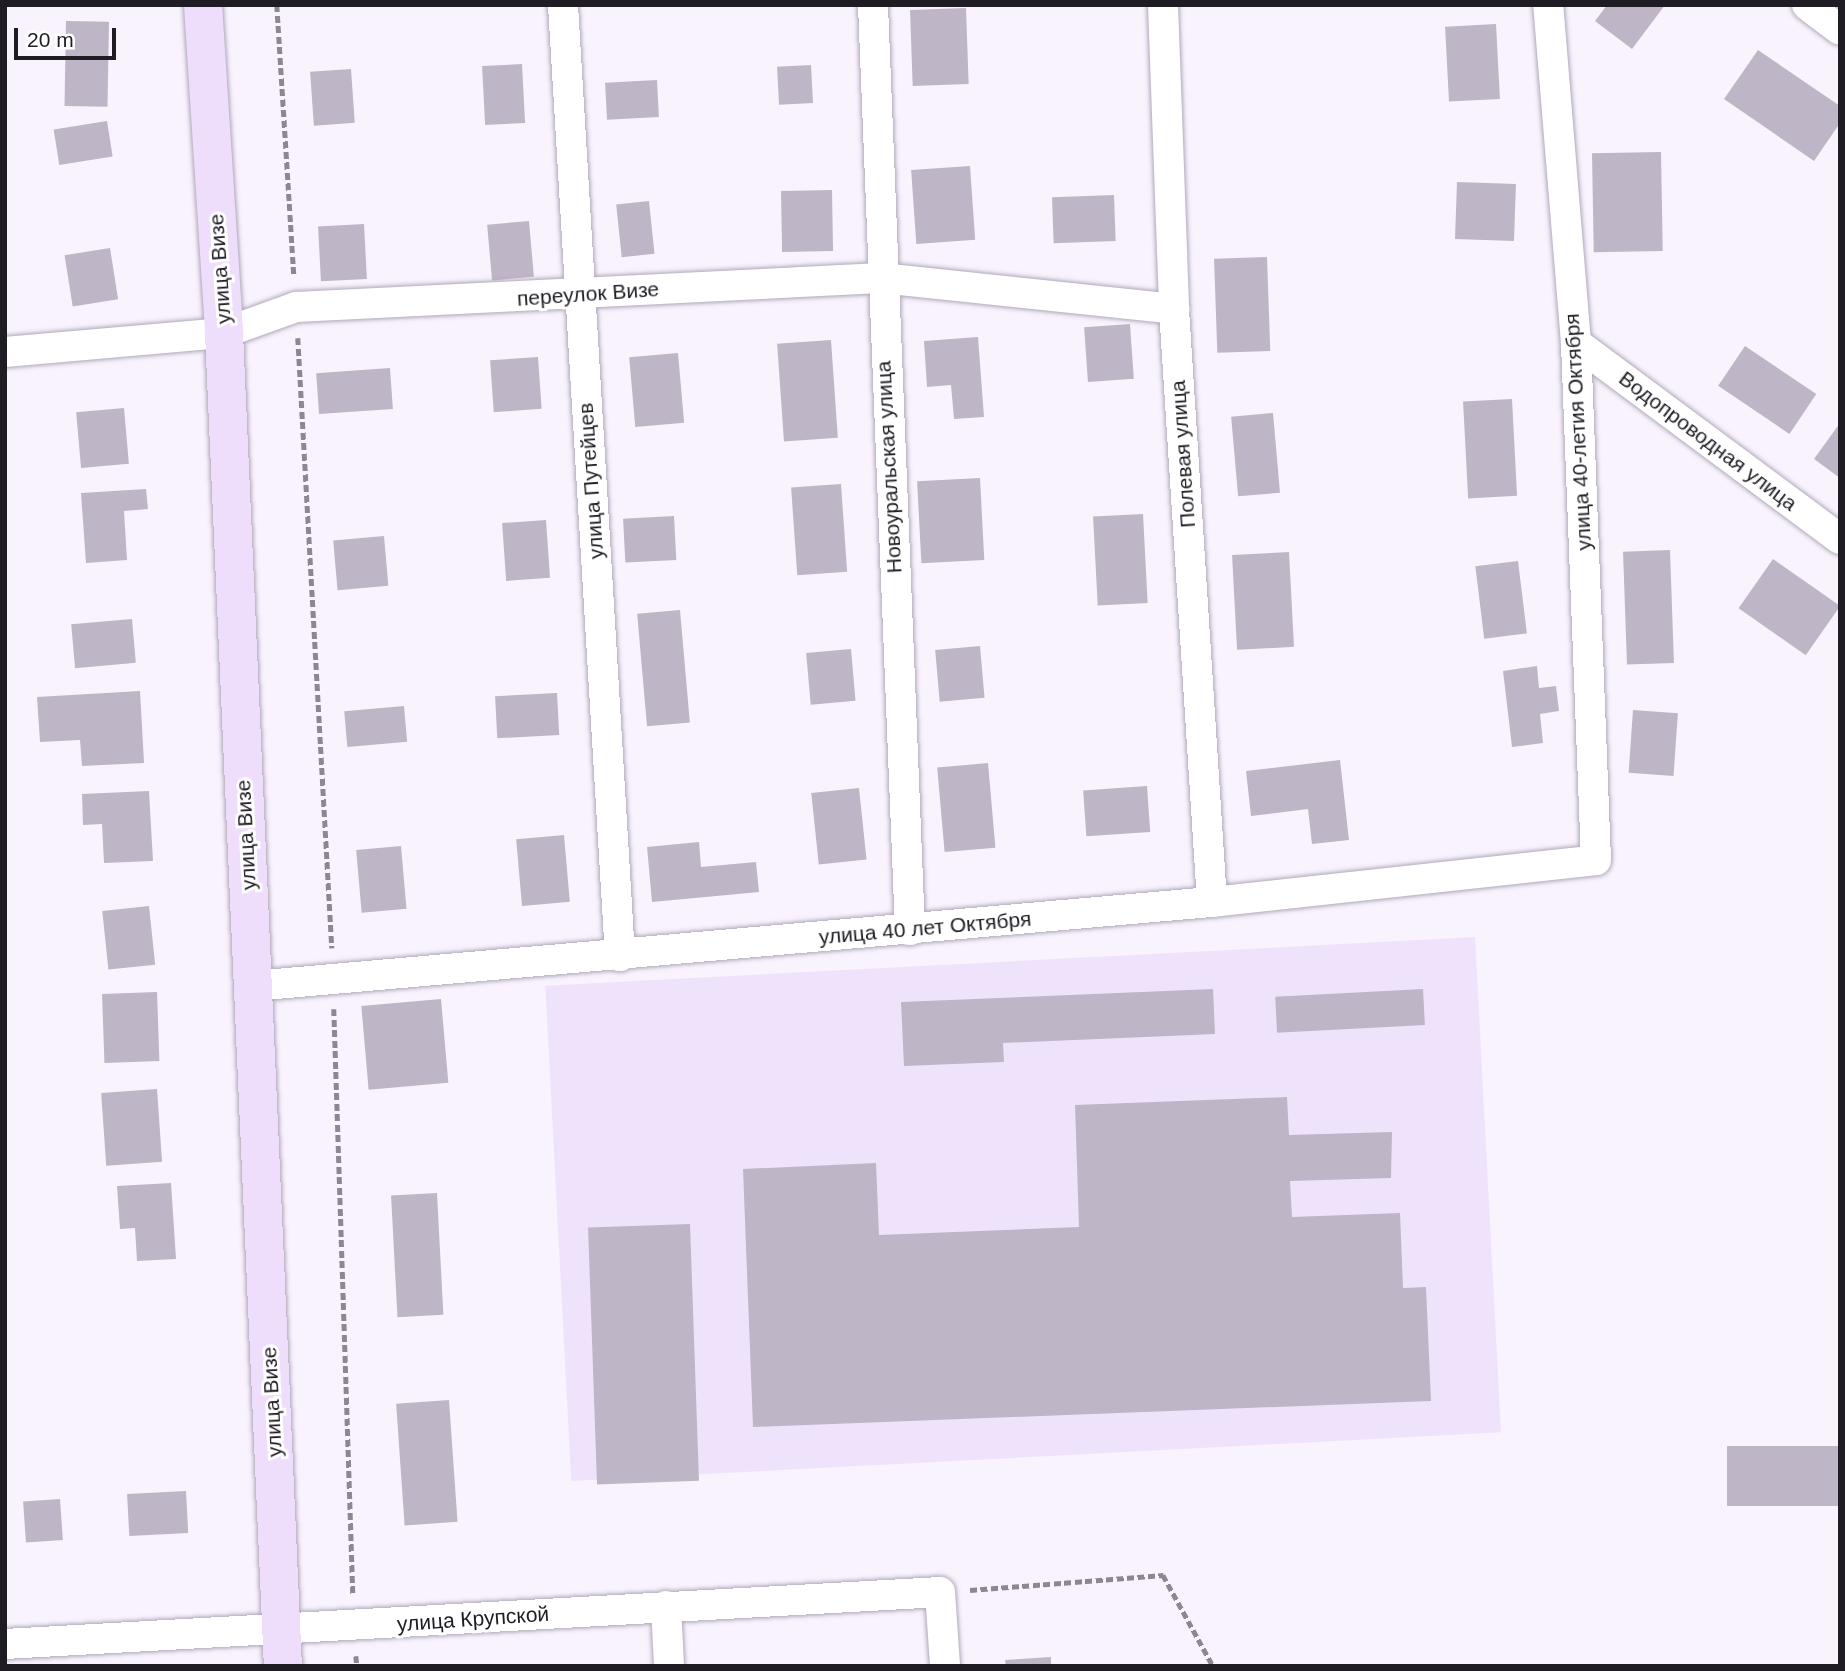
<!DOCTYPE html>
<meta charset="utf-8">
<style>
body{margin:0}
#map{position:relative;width:1845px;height:1671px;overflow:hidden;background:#f9f3fe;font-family:Arial,sans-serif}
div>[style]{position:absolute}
.built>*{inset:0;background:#efe3fc;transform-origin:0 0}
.building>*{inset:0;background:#beb5c7;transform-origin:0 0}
.path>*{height:4.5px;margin-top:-2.25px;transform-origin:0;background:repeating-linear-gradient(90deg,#8c8891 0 7px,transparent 0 10.5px)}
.roads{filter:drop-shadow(0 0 2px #b1a8b9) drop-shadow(0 0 2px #b1a8b9)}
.street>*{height:30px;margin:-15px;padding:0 15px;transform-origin:15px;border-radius:15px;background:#fff}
.secondary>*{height:38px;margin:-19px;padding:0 19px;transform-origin:19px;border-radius:19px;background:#eedefb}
span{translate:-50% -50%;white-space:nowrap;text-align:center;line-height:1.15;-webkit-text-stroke:6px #fff;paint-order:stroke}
.street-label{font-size:21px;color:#1f1c23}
.frame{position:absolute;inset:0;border:7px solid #1f1c23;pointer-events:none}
.scale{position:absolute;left:14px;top:28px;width:102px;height:32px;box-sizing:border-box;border:4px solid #1f1c23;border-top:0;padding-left:9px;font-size:21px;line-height:24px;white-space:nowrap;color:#1f1c23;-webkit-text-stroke:5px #fff;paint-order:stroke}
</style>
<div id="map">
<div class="built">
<i style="left:1475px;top:937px;width:496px;height:931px;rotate:87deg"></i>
</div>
<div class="building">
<i style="clip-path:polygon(1607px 5px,1665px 5px,1632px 49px,1595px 21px)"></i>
<i style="left:966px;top:8px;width:76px;height:56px;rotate:88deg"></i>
<i style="left:66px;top:21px;width:43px;height:85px;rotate:1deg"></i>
<i style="left:1496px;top:24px;width:75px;height:51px;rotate:87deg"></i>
<i style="clip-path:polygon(1758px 50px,1840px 106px,1840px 123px,1814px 161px,1724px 99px)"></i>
<i style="left:522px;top:64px;width:59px;height:40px;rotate:87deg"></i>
<i style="left:811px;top:65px;width:38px;height:34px;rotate:87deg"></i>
<i style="left:351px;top:69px;width:54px;height:41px;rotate:86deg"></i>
<i style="left:657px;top:80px;width:37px;height:52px;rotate:87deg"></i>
<i style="left:107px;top:121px;width:36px;height:54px;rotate:81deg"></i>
<i style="left:1661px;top:152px;width:99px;height:69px;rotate:89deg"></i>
<i style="left:970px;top:166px;width:74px;height:59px;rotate:86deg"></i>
<i style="left:1457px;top:182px;width:59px;height:57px;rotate:2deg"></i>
<i style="left:832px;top:190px;width:61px;height:51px;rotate:89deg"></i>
<i style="left:1114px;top:195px;width:46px;height:62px;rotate:88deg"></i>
<i style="left:649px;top:201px;width:53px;height:33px;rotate:84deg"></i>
<i style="left:529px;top:221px;width:56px;height:42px;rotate:85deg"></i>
<i style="left:364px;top:224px;width:55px;height:46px;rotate:87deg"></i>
<i style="left:110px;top:248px;width:52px;height:46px;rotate:81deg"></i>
<i style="left:1267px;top:257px;width:94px;height:53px;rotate:88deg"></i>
<i style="left:1130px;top:324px;width:55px;height:46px;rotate:86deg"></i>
<i style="clip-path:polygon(978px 337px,984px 417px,954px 419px,951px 385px,927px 387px,924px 341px)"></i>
<i style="left:831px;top:340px;width:98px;height:54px;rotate:86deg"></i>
<i style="left:1745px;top:346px;width:86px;height:48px;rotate:34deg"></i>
<i style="left:678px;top:353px;width:70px;height:49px;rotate:85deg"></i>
<i style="left:538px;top:357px;width:52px;height:48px;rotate:86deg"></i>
<i style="left:390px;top:368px;width:41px;height:74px;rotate:86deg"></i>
<i style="left:1512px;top:399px;width:97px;height:49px;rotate:87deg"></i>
<i style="left:124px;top:408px;width:56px;height:48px;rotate:85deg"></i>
<i style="left:1273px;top:413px;width:80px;height:42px;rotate:85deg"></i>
<i style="clip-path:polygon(1840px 423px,1840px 478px,1814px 459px)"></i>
<i style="left:980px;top:478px;width:82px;height:63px;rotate:87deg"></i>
<i style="left:841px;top:484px;width:88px;height:50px;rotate:86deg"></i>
<i style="clip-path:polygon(146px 489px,148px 509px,124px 511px,127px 560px,86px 563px,81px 493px)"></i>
<i style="left:1143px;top:514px;width:89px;height:50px;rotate:87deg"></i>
<i style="left:674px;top:516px;width:44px;height:51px;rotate:87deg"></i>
<i style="left:546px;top:520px;width:58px;height:44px;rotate:86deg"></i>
<i style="left:384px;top:536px;width:50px;height:51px;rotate:85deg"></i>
<i style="left:1670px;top:550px;width:113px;height:47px;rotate:88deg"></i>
<i style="left:1289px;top:552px;width:95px;height:57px;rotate:87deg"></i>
<i style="left:1773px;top:559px;width:82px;height:60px;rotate:35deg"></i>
<i style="left:1518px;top:561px;width:73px;height:43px;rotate:83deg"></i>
<i style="left:680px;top:610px;width:113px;height:43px;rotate:85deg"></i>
<i style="left:132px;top:619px;width:44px;height:61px;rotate:85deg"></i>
<i style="left:980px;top:646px;width:52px;height:45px;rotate:85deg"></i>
<i style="left:851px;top:649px;width:52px;height:45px;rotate:85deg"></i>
<i style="clip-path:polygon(1537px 666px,1539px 688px,1556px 686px,1559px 711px,1540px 714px,1543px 743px,1512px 747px,1503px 671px)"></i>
<i style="clip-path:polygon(140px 691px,144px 763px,82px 766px,80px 740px,40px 742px,37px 697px)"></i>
<i style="left:557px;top:693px;width:42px;height:62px;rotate:87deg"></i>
<i style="left:404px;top:706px;width:36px;height:60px;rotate:85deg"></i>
<i style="left:1633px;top:710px;width:45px;height:63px;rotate:4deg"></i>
<i style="clip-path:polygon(1340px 760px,1349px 840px,1312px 844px,1308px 809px,1251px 816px,1246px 771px)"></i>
<i style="left:988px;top:763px;width:85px;height:51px;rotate:85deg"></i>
<i style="left:1147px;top:786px;width:46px;height:64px;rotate:86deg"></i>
<i style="left:859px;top:788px;width:72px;height:48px;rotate:84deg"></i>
<i style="clip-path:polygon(149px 791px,153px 861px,104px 863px,102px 824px,83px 825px,82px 794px)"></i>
<i style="left:564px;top:835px;width:67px;height:48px;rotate:85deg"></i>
<i style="clip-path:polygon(699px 842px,701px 867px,756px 862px,759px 892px,652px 902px,647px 847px)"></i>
<i style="left:401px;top:846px;width:63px;height:45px;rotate:85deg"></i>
<i style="left:149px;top:906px;width:59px;height:47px;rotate:84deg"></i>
<i style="clip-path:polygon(1213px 989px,1215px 1034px,1003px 1043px,1004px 1062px,904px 1066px,901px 1002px)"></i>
<i style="left:1423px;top:989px;width:36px;height:148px;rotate:87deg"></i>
<i style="left:157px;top:992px;width:69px;height:55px;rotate:88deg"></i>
<i style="left:441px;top:999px;width:84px;height:80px;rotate:85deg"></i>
<i style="left:157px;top:1089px;width:73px;height:56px;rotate:86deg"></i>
<i style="clip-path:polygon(1287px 1097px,1289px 1135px,1392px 1132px,1391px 1178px,1290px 1181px,1292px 1217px,1400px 1213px,1403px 1288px,1426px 1287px,1431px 1401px,753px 1427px,743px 1169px,876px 1163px,879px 1235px,1079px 1227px,1075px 1105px)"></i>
<i style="clip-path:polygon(171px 1183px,176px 1259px,137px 1261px,135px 1228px,120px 1229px,117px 1186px)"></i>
<i style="left:437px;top:1193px;width:122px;height:46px;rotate:87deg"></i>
<i style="left:690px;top:1224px;width:257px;height:102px;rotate:88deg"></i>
<i style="left:449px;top:1400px;width:122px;height:53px;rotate:86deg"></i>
<i style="left:1840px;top:1446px;width:60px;height:113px;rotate:90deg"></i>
<i style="left:186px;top:1491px;width:42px;height:59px;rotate:87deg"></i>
<i style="left:60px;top:1499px;width:41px;height:37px;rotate:86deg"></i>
<i style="clip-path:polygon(1051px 1657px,1051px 1666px,1006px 1666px,1005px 1660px)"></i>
</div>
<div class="path">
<i style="left:277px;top:5px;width:273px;rotate:86.4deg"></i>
<i style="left:298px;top:338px;width:611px;rotate:86.81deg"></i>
<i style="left:334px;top:1009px;width:586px;rotate:88.14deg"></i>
<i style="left:970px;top:1590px;width:194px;rotate:-4.4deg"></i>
<i style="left:1163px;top:1575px;width:104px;rotate:61.2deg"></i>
<i style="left:356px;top:1656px;width:10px;rotate:84deg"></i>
</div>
<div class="roads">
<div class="street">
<i style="left:563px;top:5px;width:953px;rotate:86.57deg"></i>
<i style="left:873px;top:5px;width:926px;rotate:87.71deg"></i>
<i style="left:1163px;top:5px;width:304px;rotate:87.9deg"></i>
<i style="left:1174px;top:309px;width:594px;rotate:86.33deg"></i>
<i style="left:1807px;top:5px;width:41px;rotate:37.1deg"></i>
<i style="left:1576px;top:343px;width:329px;rotate:36.6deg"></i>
<i style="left:5px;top:352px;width:220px;rotate:-5deg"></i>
<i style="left:224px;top:333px;width:77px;rotate:-19.9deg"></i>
<i style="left:296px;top:307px;width:586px;rotate:-2.84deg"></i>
<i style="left:881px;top:278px;width:295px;rotate:6deg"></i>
<i style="left:253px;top:986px;width:963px;rotate:-5.01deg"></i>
<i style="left:1212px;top:902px;width:386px;rotate:-6.2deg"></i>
<i style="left:1596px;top:860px;width:517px;rotate:-92.22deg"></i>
<i style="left:1576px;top:343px;width:339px;rotate:-94.7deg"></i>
<i style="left:666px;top:1606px;width:60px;rotate:87.1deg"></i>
<i style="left:5px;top:1644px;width:936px;rotate:-3.18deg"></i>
<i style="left:940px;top:1592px;width:74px;rotate:86.1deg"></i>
</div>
<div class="secondary">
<i style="left:203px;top:5px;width:329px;rotate:86.3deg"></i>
<i style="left:224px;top:333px;width:1334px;rotate:87.47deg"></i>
</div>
</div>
<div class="street-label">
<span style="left:220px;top:269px;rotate:-94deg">улица Визе</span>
<span style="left:588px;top:294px;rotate:-4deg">переулок Визе</span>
<span style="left:1578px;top:432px;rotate:-93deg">улица 40-летия Октября</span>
<span style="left:1708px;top:441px;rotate:37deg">Водопроводная улица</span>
<span style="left:1183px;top:454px;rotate:-94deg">Полевая улица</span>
<span style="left:889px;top:467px;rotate:-93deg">Новоуральская улица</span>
<span style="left:591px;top:481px;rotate:-94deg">улица Путейцев</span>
<span style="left:246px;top:835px;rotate:-93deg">улица Визе</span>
<span style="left:925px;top:928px;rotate:-5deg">улица 40 лет Октября</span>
<span style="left:272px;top:1402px;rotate:-93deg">улица Визе</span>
<span style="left:473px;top:1619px;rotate:-4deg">улица Крупской</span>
</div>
<div class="frame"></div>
<div class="scale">20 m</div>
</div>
